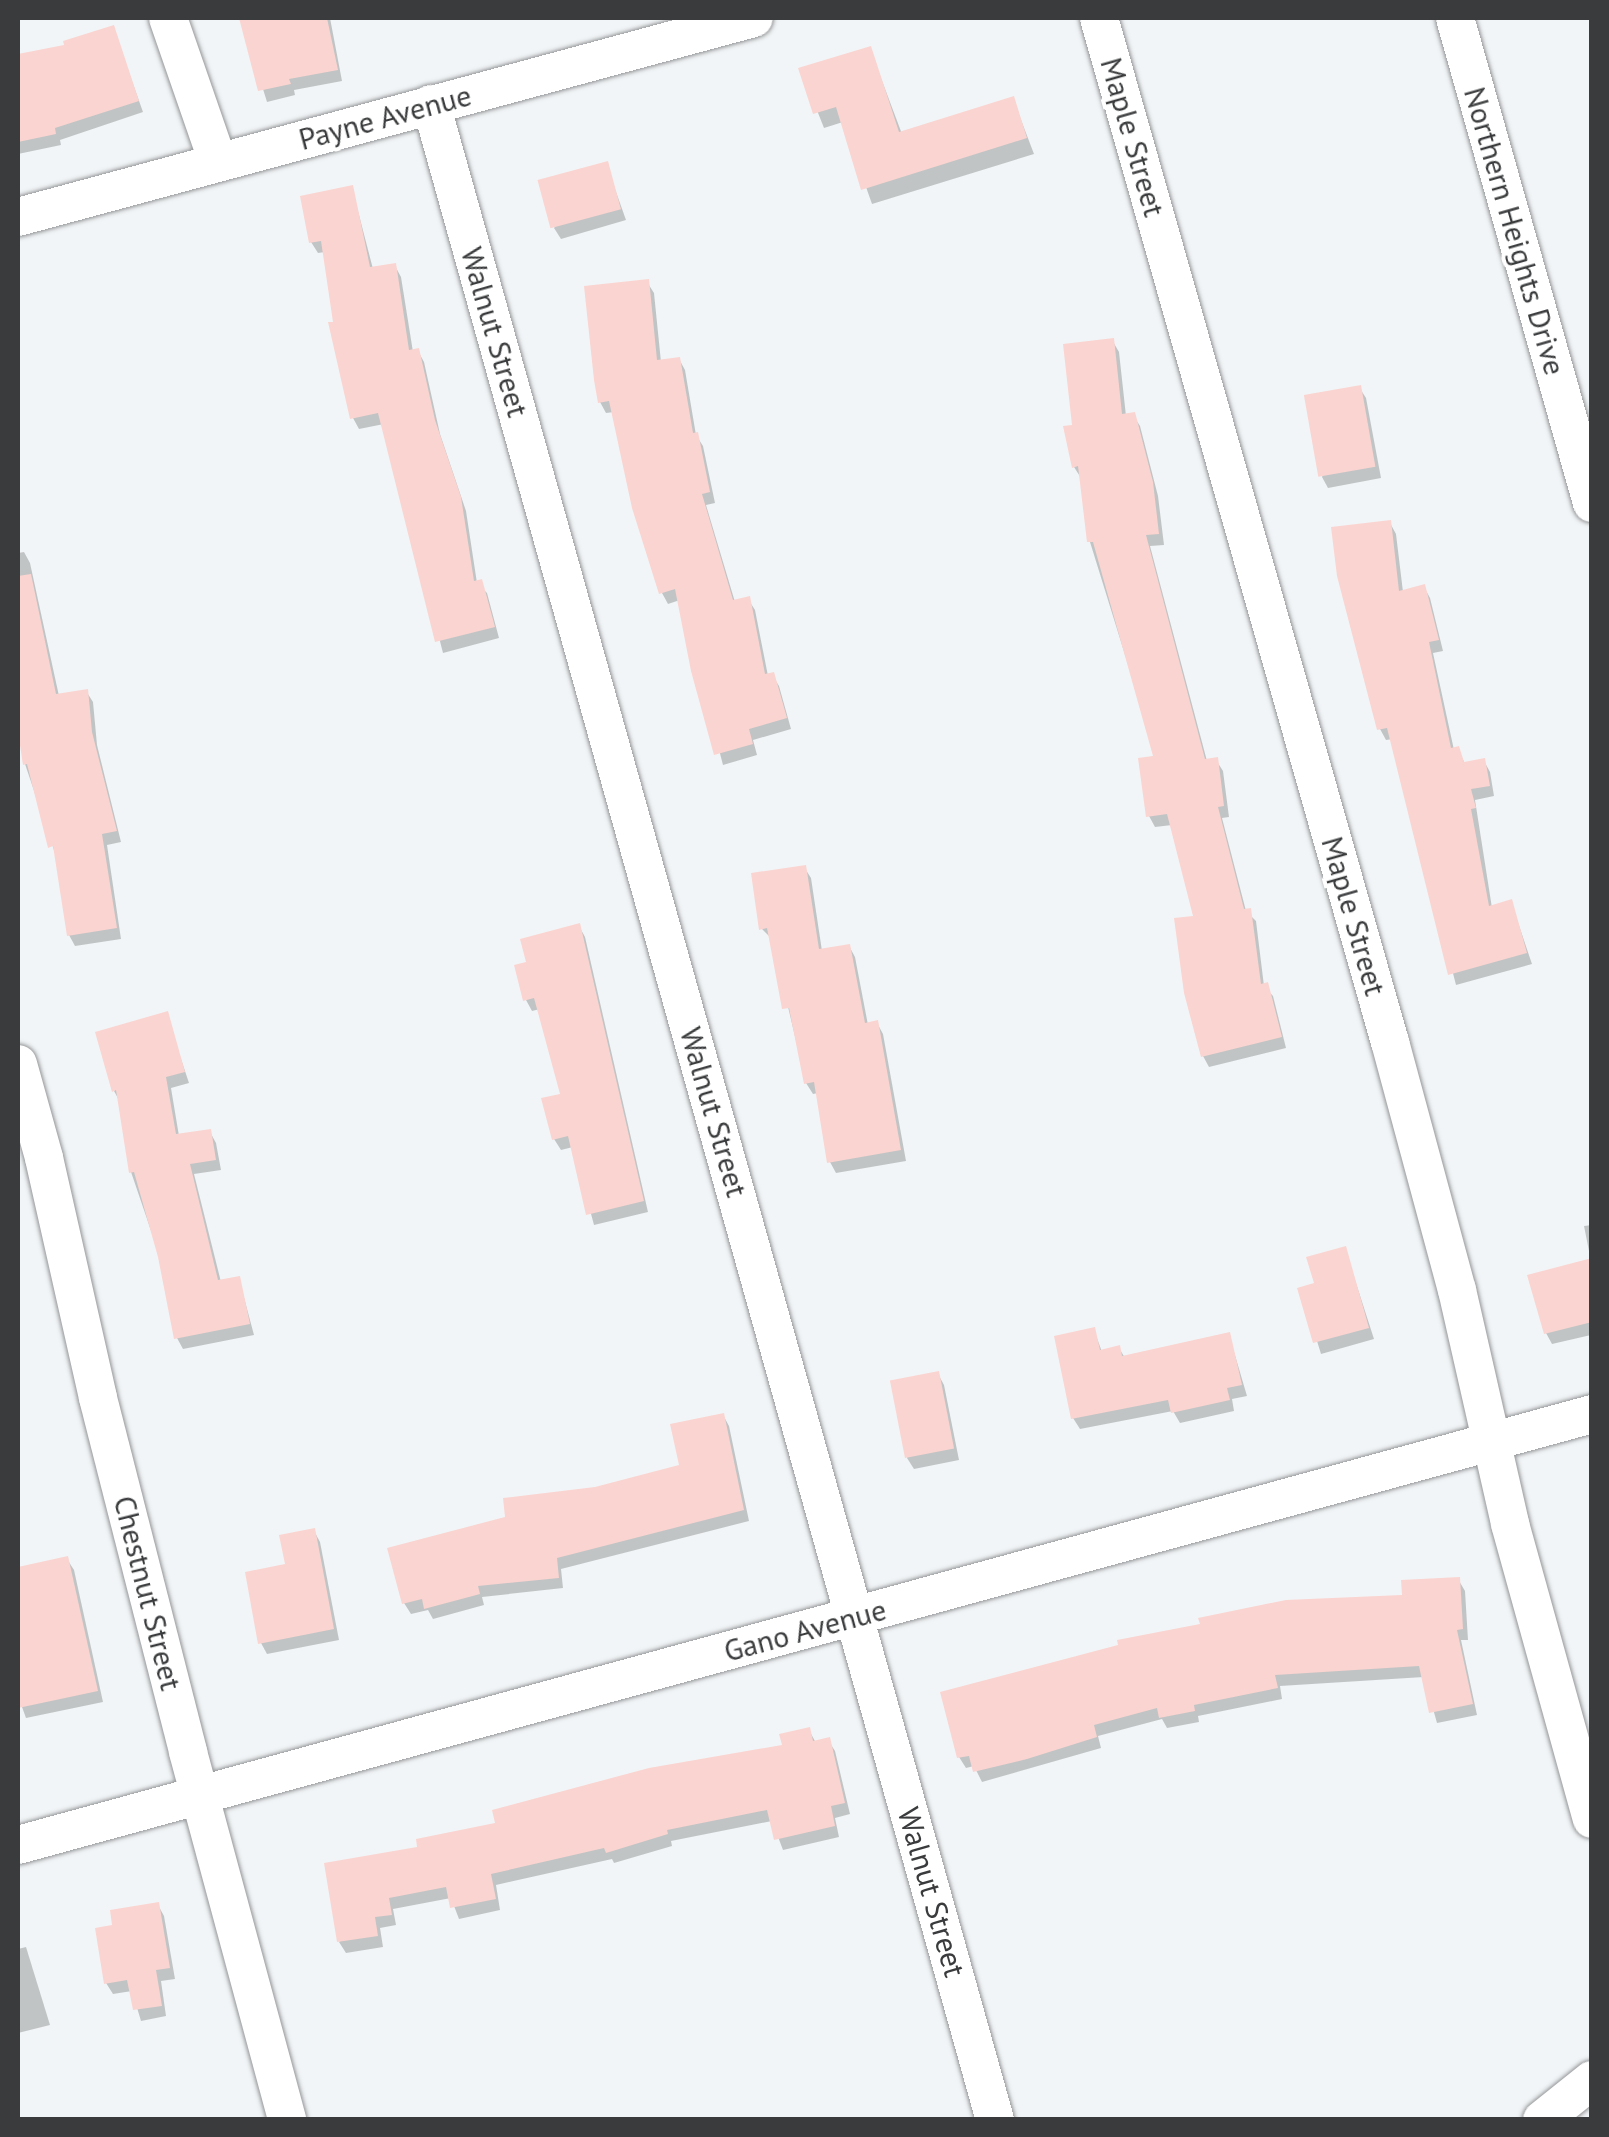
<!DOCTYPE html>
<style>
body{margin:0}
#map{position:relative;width:1609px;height:2137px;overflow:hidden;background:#f2f5f7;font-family:"PT Sans",sans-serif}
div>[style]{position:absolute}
.shadow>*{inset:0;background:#0003}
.building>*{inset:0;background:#fad4d0;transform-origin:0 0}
.roads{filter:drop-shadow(0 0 2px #949698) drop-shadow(0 0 2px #949698)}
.minor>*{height:38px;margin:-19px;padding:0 19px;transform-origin:19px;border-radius:19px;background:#fff}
span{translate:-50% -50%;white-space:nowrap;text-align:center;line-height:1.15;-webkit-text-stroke:8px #fff;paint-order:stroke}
.street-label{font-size:30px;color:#3a3b3c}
.frame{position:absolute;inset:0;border:20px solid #3a3b3c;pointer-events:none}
</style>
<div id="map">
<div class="shadow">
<i style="clip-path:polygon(241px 18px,330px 18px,342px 81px,294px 90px,295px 95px,267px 102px)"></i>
<i style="clip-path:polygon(113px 28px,143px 112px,60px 140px,61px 145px,18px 154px,18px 57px,67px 47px)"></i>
<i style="clip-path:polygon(870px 49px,902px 134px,1013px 99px,1034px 154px,872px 204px,843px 122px,824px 128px,801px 70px)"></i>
<i style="clip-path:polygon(606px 164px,626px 220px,561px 239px,554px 228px)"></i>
<i style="clip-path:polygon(352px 188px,373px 269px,395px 266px,401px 277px,413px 352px,418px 351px,424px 362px,440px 434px,466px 511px,477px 583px,487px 593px,499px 638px,443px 653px,384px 424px,359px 429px,353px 418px,325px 252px,318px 253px,311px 242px)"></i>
<i style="clip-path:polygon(647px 282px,654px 293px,661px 362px,679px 359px,685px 370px,696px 435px,703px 446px,715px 503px,706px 505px,735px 602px,748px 599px,755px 610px,768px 676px,772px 675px,779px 686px,791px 729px,753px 740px,757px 755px,723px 765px,680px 600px,668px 604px,662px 593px,614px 412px,606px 413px,600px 402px)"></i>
<i style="clip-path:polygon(1112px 340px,1119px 352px,1126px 416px,1133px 415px,1140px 426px,1158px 496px,1164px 545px,1150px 546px,1207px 761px,1216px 760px,1223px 771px,1229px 817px,1222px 818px,1246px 911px,1256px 921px,1264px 986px,1273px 996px,1286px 1048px,1209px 1067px,1203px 1056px,1196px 918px,1172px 825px,1155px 827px,1149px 816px,1157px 758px,1090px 542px,1081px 478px,1074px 467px,1075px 427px)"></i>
<i style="clip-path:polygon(1359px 387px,1366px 398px,1381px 478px,1328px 488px,1322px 477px)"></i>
<i style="clip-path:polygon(1390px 523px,1396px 534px,1403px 592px,1424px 587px,1430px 598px,1443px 651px,1433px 653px,1454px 750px,1458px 749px,1465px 764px,1484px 761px,1490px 772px,1494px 796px,1475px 800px,1492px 908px,1511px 902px,1532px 964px,1456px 985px,1393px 739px,1386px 740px,1380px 729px)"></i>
<i style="clip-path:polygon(24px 552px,30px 563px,59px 696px,86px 691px,93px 702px,97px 745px,121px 842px,107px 845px,121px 939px,75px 946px,69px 935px,57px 859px,25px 764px,18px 716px,18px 553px)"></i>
<i style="clip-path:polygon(804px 867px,811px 878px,822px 951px,849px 946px,855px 957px,868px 1025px,877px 1023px,883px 1034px,906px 1161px,836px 1173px,830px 1162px,818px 1093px,813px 1094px,806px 1083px,772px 939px,762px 929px)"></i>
<i style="clip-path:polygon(579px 926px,585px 937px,648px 1212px,594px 1225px,573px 1147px,561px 1150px,554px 1139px,563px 1095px,540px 1009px,532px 1011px,526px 1000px,529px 964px)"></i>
<i style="clip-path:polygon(166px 1014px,189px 1083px,171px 1088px,179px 1136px,210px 1132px,216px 1143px,221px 1170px,194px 1174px,221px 1282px,239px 1279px,254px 1335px,183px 1349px,177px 1338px,160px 1257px,131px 1172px,120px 1102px,114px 1091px)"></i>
<i style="clip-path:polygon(1592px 1225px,1591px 1335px,1552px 1344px,1546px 1333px,1591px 1261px,1584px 1226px)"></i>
<i style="clip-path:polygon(1345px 1249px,1374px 1339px,1321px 1354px,1301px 1289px,1317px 1285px)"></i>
<i style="clip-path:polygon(1094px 1330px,1102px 1352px,1119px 1348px,1125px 1358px,1229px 1335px,1247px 1396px,1232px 1399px,1234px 1411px,1180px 1423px,1173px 1411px,1080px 1429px,1073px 1418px)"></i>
<i style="clip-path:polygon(938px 1374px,944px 1385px,959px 1460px,914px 1469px,907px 1458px)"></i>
<i style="clip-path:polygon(723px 1415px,729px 1426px,749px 1521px,561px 1569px,563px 1588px,482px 1597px,484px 1605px,433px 1619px,428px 1610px,411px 1614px,404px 1603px,507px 1518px,682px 1467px)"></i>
<i style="clip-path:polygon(314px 1531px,320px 1542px,339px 1640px,267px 1654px,261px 1643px,288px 1566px)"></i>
<i style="clip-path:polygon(67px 1559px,74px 1570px,103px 1702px,26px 1718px,18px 1696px,18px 1570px)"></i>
<i style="clip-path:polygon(1458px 1579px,1465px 1591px,1468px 1640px,1461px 1640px,1477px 1715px,1437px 1723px,1424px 1677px,1280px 1686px,1282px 1699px,1198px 1716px,1199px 1722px,1167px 1728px,1162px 1719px,1098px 1736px,1101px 1748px,982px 1782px,974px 1766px,966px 1768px,959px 1757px)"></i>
<i style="clip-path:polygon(809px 1730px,816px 1743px,828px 1740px,835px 1751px,850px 1814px,835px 1818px,839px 1837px,783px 1850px,772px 1821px,671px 1841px,672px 1846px,614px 1863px,612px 1859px,496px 1885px,500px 1910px,459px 1919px,451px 1898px,393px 1909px,396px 1925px,380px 1928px,383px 1947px,346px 1953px,339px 1942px,420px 1849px,785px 1747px)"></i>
<i style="clip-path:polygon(158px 1905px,164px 1916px,175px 1979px,161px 1981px,166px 2016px,141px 2021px,132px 1991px,113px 1994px,106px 1983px,115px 1928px)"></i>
<i style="clip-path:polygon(26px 1947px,50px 2025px,18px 2033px,18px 1949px)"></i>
</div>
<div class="building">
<i style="clip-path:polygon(239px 18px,327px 18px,338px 70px,289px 79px,291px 84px,258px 91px)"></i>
<i style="clip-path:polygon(114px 25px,139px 101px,55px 128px,56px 134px,18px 142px,18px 54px,64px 45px,63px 41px)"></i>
<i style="clip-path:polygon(871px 46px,899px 132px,1014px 96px,1027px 138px,861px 190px,836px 107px,813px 114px,798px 68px)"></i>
<i style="left:608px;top:161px;width:50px;height:73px;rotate:75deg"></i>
<i style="clip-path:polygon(353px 185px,370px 267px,396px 263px,409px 350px,419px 348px,435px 420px,461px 497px,474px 581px,482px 579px,495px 627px,435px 642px,378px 413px,350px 419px,328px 322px,333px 322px,321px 241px,309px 243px,300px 196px)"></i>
<i style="clip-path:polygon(649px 279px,657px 360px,680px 357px,693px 433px,698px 432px,710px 492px,702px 494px,733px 600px,750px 596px,765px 674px,774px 672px,787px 718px,749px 729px,753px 744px,714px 755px,691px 671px,675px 589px,659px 594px,632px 508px,609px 401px,598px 403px,594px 380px,584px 286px)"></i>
<i style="clip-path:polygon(1114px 338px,1122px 414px,1135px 412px,1153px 482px,1159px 534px,1146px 535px,1205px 759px,1218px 757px,1224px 806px,1218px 807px,1244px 909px,1251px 908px,1261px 984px,1268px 982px,1282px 1037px,1201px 1057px,1184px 993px,1174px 918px,1193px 916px,1167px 814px,1146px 817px,1138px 758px,1153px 756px,1093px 542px,1087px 542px,1078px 466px,1072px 468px,1063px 426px,1072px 425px,1063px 344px)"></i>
<i style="left:1361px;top:385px;width:83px;height:58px;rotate:80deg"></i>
<i style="clip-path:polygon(1391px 520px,1399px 591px,1425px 584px,1439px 640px,1429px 642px,1451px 748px,1459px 746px,1464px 762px,1485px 758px,1490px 786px,1471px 789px,1476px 808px,1471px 809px,1489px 906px,1512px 899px,1527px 953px,1448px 975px,1387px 728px,1377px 730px,1337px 576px,1331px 527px)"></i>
<i style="clip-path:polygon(31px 574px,56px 694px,88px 689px,92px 732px,117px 831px,102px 834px,117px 928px,67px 936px,53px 846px,48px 848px,27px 764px,23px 765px,18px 732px,18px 576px)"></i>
<i style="clip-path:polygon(806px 865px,819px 949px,850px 944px,865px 1023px,878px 1020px,901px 1150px,827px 1163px,814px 1082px,804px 1084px,789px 1008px,782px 1009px,767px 928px,759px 930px,751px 873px)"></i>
<i style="clip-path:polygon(580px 923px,644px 1201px,586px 1215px,568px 1136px,552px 1140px,541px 1098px,560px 1094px,534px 998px,523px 1001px,514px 965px,526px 962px,520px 939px)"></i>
<i style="clip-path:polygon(168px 1011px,185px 1072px,166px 1077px,176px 1134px,211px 1129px,216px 1160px,190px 1164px,218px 1280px,240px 1276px,250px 1324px,174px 1339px,158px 1257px,134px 1172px,129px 1173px,116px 1090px,112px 1092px,95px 1032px)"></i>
<i style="clip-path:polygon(1346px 1246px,1369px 1328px,1313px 1343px,1297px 1288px,1314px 1283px,1306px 1257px)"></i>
<i style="clip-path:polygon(1592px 1258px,1592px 1322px,1544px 1334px,1527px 1275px)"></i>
<i style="clip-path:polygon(1095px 1327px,1100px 1350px,1120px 1345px,1122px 1356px,1230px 1332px,1242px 1385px,1227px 1388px,1230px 1400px,1171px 1413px,1168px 1400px,1071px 1419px,1054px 1336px)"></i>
<i style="left:939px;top:1371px;width:79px;height:50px;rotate:79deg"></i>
<i style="clip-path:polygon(724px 1413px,744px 1510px,557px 1558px,559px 1578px,478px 1586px,480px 1594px,424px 1609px,422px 1599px,402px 1604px,387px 1548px,505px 1517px,503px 1498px,595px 1487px,679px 1465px,670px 1424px)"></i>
<i style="clip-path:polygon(315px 1528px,334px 1629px,258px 1644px,245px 1572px,285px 1564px,279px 1535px)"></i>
<i style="clip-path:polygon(68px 1556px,98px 1691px,18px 1708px,18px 1567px)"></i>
<i style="clip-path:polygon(1460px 1577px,1463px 1629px,1457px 1630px,1473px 1704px,1429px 1713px,1419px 1666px,1275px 1675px,1278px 1688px,1194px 1705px,1195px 1711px,1159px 1718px,1157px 1708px,1094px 1725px,1097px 1737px,1027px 1759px,973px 1772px,969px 1756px,957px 1758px,940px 1692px,1118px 1645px,1117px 1640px,1200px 1624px,1198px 1618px,1286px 1600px,1402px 1595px,1401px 1580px)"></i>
<i style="clip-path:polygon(810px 1727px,813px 1741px,830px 1737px,845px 1803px,831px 1806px,835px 1826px,774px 1840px,767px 1810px,667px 1830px,668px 1834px,606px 1853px,604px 1848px,491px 1874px,496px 1899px,450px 1908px,446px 1887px,389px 1898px,392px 1915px,375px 1917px,378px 1936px,337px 1942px,324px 1863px,417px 1847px,416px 1839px,495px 1823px,492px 1810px,649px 1768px,782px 1745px,779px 1734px)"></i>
<i style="clip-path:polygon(159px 1902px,170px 1968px,156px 1970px,162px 2006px,133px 2010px,127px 1980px,104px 1984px,95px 1928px,112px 1925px,110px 1910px)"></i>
</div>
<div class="roads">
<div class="minor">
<i style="left:168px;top:18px;width:152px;rotate:70.9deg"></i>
<i style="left:1099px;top:18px;width:1065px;rotate:74.14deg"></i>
<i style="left:1390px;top:1042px;width:257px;rotate:74.9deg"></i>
<i style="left:1457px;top:1290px;width:240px;rotate:77.2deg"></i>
<i style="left:1510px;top:1524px;width:306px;rotate:74.5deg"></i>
<i style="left:1455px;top:18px;width:504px;rotate:74.23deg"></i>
<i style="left:431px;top:104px;width:2093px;rotate:74.37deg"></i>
<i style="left:18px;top:217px;width:762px;rotate:-15.13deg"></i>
<i style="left:18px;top:1064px;width:98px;rotate:74.5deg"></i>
<i style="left:44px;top:1158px;width:246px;rotate:77.3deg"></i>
<i style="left:98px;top:1398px;width:365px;rotate:75.7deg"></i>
<i style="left:188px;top:1752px;width:381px;rotate:74.9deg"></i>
<i style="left:18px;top:1845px;width:1632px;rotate:-15.31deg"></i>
<i style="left:1542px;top:2120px;width:64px;rotate:-38.7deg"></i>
</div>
</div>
<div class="street-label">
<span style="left:385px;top:117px;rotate:-15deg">Payne Avenue</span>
<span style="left:1133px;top:137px;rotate:74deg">Maple Street</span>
<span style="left:1515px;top:231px;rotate:74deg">Northern Heights Drive</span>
<span style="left:495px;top:332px;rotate:74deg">Walnut Street</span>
<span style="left:1354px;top:916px;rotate:74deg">Maple Street</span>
<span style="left:714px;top:1112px;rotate:74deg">Walnut Street</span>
<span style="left:148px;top:1593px;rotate:76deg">Chestnut Street</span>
<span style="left:805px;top:1630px;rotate:-15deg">Gano Avenue</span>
<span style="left:932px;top:1892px;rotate:74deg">Walnut Street</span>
</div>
<div class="frame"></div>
</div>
